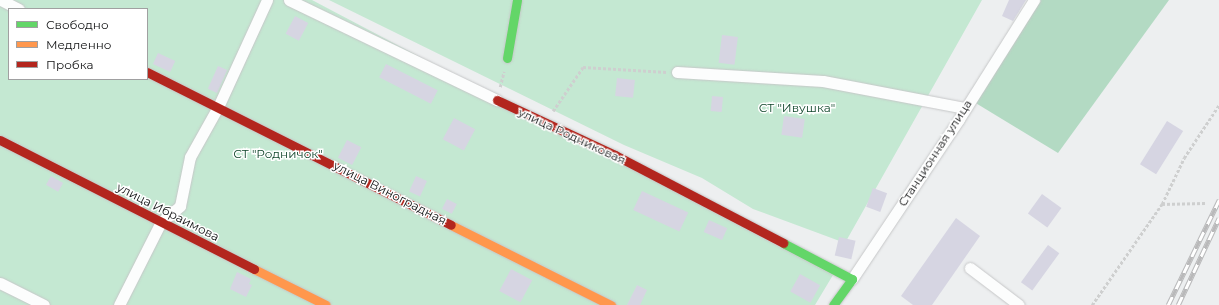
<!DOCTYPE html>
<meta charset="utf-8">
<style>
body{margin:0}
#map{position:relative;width:1219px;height:305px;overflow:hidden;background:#edeff0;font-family:Montserrat,sans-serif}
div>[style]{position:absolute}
.green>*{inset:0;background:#c4e8d2}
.forest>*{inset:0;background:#b3dac3}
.building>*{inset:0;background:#d6d5e2;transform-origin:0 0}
.path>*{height:2.5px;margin-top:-1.25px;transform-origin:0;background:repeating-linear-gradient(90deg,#cecfcf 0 3px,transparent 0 5px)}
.roads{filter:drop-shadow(0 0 1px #c6c7c8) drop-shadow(0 0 1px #c6c7c8)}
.street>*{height:11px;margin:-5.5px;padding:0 5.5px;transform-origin:5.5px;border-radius:5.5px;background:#fcfdfd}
.fast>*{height:9px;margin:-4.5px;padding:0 4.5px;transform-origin:4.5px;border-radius:4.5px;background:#63d668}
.slow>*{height:9px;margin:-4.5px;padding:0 4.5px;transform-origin:4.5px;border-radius:4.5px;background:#ff974d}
.jam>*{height:9px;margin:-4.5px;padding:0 4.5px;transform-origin:4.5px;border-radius:4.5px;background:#b3261e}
.rail>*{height:4.5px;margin-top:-2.25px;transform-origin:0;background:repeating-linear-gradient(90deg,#fff 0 9px,#b9b9ba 0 18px);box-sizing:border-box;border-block:1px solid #b9b9ba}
span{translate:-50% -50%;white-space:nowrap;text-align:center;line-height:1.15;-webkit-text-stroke:3px #fff;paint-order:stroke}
.park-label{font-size:12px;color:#073f23}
.street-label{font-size:12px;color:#111213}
.legend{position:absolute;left:8px;top:8px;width:140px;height:72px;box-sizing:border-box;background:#fff;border:1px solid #a0a0a1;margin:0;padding:5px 7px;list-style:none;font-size:12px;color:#111213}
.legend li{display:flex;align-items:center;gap:8px;height:20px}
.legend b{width:20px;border:1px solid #a0a0a1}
</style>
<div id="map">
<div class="green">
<i style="clip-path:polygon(evenodd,0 0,312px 0,833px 275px,815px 305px,0 305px,0 0,9px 9px,147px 9px,147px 79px,9px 79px,9px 9px)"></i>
<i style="clip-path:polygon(329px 0,982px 0,845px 243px,753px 209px,702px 178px,624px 145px)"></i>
</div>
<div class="forest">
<i style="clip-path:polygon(1039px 0,1169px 0,1058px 153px,974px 102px)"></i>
</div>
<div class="building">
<i style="clip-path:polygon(1009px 0,1026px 0,1013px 21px,1002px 16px)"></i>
<i style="left:295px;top:16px;width:15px;height:20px;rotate:28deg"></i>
<i style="left:722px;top:35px;width:16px;height:28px;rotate:7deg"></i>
<i style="left:158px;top:53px;width:19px;height:12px;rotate:25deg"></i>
<i style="left:386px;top:64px;width:58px;height:15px;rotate:27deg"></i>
<i style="left:218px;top:66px;width:10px;height:25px;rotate:24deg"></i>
<i style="left:617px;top:78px;width:18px;height:18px;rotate:6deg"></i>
<i style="left:712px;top:96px;width:11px;height:15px;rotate:5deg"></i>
<i style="left:784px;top:116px;width:21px;height:19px;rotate:8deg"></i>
<i style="left:454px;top:118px;width:24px;height:24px;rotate:28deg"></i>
<i style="left:1167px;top:121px;width:19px;height:51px;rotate:32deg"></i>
<i style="left:347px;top:140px;width:16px;height:20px;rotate:27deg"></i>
<i style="left:51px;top:176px;width:14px;height:10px;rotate:30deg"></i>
<i style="left:416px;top:176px;width:12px;height:17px;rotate:24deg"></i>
<i style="left:873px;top:188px;width:15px;height:20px;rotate:20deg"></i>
<i style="left:642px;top:191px;width:51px;height:21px;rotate:25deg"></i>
<i style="left:1042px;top:194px;width:24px;height:24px;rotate:36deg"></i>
<i style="left:447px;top:199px;width:11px;height:11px;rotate:27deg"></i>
<i style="clip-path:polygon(956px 218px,980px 236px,932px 305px,913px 305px,901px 296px)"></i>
<i style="left:709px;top:220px;width:20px;height:13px;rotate:24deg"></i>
<i style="left:839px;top:237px;width:17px;height:19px;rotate:13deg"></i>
<i style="left:1048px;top:245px;width:14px;height:46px;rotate:36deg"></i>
<i style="left:511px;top:269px;width:24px;height:25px;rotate:28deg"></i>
<i style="clip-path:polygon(237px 272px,251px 279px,249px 284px,252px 285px,246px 297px,230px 289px)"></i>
<i style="left:800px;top:274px;width:23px;height:20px;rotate:29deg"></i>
<i style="clip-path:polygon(637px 285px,647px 290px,640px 305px,627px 305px)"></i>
</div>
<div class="path">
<i style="left:500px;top:87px;width:16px;rotate:-76deg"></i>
<i style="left:553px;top:111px;width:53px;rotate:-55.7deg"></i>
<i style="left:583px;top:67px;width:84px;rotate:3.4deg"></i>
<i style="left:1162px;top:204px;width:43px;rotate:-1.3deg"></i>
<i style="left:1092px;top:305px;width:123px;rotate:-55.3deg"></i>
<i style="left:1162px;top:204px;width:51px;rotate:-64.4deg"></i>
<i style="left:1184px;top:158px;width:64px;rotate:-56.6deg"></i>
</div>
<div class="roads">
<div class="street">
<i style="left:1px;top:0;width:20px;rotate:27deg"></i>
<i style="left:289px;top:0;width:231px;rotate:25.7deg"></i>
<i style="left:677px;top:72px;width:146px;rotate:3.5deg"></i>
<i style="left:823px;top:81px;width:145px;rotate:10.8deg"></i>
<i style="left:970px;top:268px;width:61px;rotate:37.1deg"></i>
<i style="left:852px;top:279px;width:192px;rotate:-56.2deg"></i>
<i style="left:959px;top:119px;width:141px;rotate:-57.8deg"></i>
<i style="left:0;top:283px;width:49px;rotate:26.6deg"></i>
<i style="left:119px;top:305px;width:93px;rotate:-63.2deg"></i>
<i style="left:161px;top:222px;width:25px;rotate:-40deg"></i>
<i style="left:180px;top:206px;width:50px;rotate:-78.5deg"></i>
<i style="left:190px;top:157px;width:57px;rotate:-60.8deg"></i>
<i style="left:218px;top:107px;width:118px;rotate:-65.4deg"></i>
</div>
<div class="fast">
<i style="left:507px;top:58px;width:59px;rotate:-80.2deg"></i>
<i style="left:783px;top:243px;width:78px;rotate:27.6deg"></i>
<i style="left:852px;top:279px;width:32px;rotate:126deg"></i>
</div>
<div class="slow">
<i style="left:451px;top:225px;width:179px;rotate:26.6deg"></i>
<i style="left:254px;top:269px;width:80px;rotate:26.6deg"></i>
</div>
<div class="jam">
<i style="left:147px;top:72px;width:340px;rotate:26.7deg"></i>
<i style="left:497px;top:100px;width:130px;rotate:25deg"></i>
<i style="left:615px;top:155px;width:190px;rotate:27.6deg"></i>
<i style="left:0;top:140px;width:285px;rotate:26.9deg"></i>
</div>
</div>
<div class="rail">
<i style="left:1168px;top:305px;width:117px;rotate:-64.1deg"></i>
<i style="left:1178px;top:305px;width:96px;rotate:-64.8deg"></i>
</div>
<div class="park-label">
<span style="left:797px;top:108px">СТ "Ивушка"</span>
<span style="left:278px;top:154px">СТ "Родничок"</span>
</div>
<div class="street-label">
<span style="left:572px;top:136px;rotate:25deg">улица Родниковая</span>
<span style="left:935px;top:153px;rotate:-57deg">Станционная улица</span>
<span style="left:390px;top:193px;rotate:27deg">улица Виноградная</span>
<span style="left:168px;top:212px;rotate:27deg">улица Ибраимова</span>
</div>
<ul class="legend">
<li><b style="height:5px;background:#63d668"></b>Свободно</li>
<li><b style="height:5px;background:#ff974d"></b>Медленно</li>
<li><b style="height:5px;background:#b3261e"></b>Пробка</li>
</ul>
</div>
